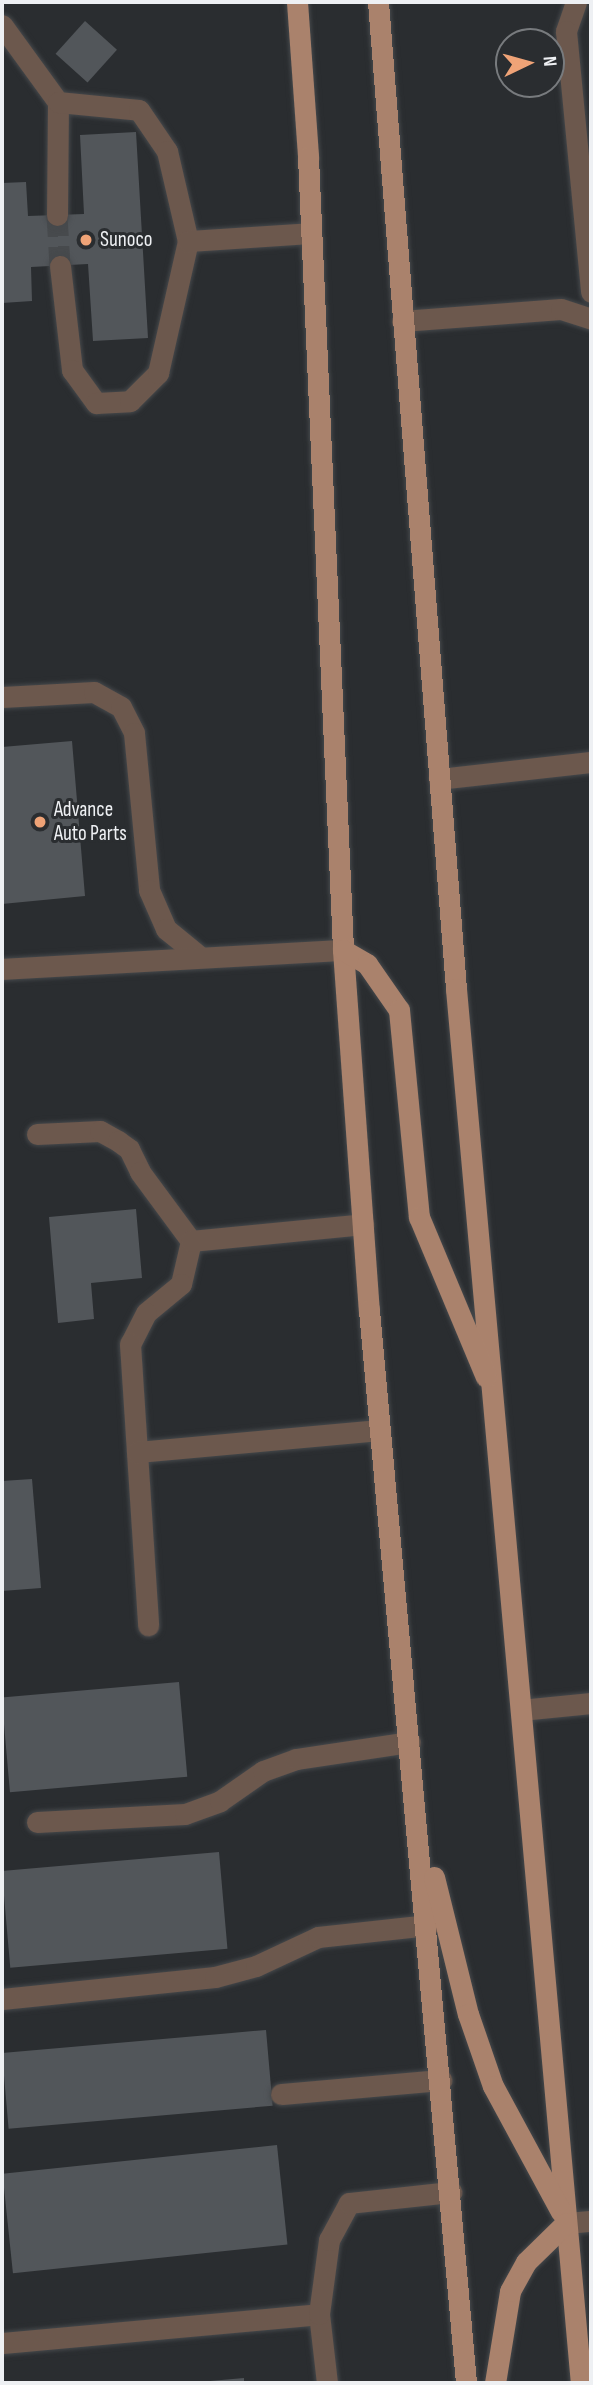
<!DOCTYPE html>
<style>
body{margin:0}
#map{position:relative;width:593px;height:2385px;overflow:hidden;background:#2a2d30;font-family:"Sofia Sans Condensed",sans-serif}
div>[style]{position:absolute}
.building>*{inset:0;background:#52565a;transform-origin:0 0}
.minor-tunnel>*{height:21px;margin-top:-10.5px;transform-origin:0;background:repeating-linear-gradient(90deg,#474a4d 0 21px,transparent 0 31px)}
.roads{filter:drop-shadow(0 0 2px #45484b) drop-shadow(0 0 2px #45484b)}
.minor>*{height:21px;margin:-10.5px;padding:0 10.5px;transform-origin:10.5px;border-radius:10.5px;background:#6c584d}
.major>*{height:21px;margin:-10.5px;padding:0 10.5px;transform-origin:10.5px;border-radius:10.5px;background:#aa826c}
.dots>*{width:19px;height:19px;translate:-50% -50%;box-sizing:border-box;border:4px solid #2a2d30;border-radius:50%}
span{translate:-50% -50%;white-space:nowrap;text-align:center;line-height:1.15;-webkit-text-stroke:6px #2a2d30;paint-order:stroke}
.poi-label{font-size:21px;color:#eef0f3}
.left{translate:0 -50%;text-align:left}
.frame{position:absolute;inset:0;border:4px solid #eef0f3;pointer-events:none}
.north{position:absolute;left:495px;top:28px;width:70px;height:70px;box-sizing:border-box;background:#2a2d30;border:2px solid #787b7e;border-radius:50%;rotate:85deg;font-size:19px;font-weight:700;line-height:28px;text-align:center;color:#eef0f3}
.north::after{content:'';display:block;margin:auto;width:24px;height:32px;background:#efa377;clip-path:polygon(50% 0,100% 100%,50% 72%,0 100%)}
</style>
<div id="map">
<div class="building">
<i style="left:85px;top:21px;width:43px;height:44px;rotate:42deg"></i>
<i style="clip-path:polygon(136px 132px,148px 338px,93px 341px,88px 264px,31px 267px,32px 301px,2px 303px,2px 183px,26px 182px,28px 216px,84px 214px,80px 135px)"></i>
<i style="clip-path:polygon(72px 741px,85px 896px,2px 904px,2px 747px)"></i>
<i style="clip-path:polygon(136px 1209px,142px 1278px,91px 1283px,94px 1319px,58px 1323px,49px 1217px)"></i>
<i style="clip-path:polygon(32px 1479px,41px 1588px,2px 1591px,2px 1481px)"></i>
<i style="left:179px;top:1682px;width:95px;height:178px;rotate:85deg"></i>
<i style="left:219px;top:1852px;width:97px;height:218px;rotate:85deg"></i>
<i style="left:266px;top:2030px;width:76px;height:265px;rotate:85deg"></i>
<i style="left:277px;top:2145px;width:100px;height:276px;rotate:84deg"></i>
<i style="clip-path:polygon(244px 2378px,244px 2383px,210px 2383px,210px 2381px)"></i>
</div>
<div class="minor-tunnel">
<i style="left:57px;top:215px;width:51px;rotate:86.6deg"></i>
</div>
<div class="roads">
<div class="minor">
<i style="left:576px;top:2px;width:31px;rotate:109deg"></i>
<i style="left:566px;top:31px;width:262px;rotate:84.5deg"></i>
<i style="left:2px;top:25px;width:95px;rotate:54deg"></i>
<i style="left:58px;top:102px;width:113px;rotate:90.5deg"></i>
<i style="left:58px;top:102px;width:81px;rotate:5.6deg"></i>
<i style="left:139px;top:110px;width:50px;rotate:55.7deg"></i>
<i style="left:167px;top:151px;width:92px;rotate:76.9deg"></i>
<i style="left:60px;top:266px;width:105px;rotate:83.4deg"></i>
<i style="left:72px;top:370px;width:41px;rotate:54deg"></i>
<i style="left:96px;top:403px;width:34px;rotate:-3deg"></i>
<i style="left:130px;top:401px;width:40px;rotate:-45deg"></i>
<i style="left:158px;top:373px;width:135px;rotate:-77.2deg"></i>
<i style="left:188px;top:241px;width:123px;rotate:-3.7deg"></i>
<i style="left:402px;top:321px;width:159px;rotate:-4.3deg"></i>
<i style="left:561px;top:309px;width:32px;rotate:18deg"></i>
<i style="left:2px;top:697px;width:92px;rotate:-3.1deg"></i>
<i style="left:94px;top:692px;width:31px;rotate:29deg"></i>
<i style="left:121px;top:707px;width:29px;rotate:63deg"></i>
<i style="left:134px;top:733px;width:158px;rotate:84.5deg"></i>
<i style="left:149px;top:890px;width:43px;rotate:66.4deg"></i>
<i style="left:166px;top:929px;width:41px;rotate:39.1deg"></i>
<i style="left:439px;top:779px;width:153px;rotate:-6.4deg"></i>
<i style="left:2px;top:969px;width:342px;rotate:-3.2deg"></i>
<i style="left:37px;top:1134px;width:63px;rotate:-2.7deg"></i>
<i style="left:100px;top:1131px;width:21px;rotate:29deg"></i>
<i style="left:118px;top:1141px;width:14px;rotate:36deg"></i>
<i style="left:129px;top:1149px;width:25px;rotate:64deg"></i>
<i style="left:140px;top:1172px;width:86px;rotate:53.5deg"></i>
<i style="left:191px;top:1241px;width:44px;rotate:103.1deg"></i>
<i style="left:181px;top:1284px;width:45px;rotate:140.4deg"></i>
<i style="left:146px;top:1313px;width:35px;rotate:117deg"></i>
<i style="left:130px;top:1344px;width:282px;rotate:86.3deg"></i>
<i style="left:191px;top:1241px;width:173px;rotate:-5.6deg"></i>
<i style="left:137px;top:1452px;width:244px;rotate:-5.2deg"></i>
<i style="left:521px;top:1710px;width:70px;rotate:-5.7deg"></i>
<i style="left:37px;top:1822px;width:148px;rotate:-3.1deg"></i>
<i style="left:185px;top:1814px;width:37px;rotate:-20deg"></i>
<i style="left:220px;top:1801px;width:52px;rotate:-34.9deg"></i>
<i style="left:263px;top:1771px;width:35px;rotate:-20deg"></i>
<i style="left:296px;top:1759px;width:115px;rotate:-8.5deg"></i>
<i style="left:2px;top:1999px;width:214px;rotate:-5.9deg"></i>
<i style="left:215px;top:1977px;width:42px;rotate:-15deg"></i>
<i style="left:256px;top:1966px;width:68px;rotate:-25.1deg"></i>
<i style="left:318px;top:1937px;width:111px;rotate:-6.2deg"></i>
<i style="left:281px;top:2094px;width:161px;rotate:-5deg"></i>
<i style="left:566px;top:2223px;width:25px;rotate:-5deg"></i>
<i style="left:2px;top:2343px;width:318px;rotate:-5.2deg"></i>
<i style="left:327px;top:2383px;width:69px;rotate:-96.6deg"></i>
<i style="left:319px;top:2314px;width:75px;rotate:-82.3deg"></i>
<i style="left:329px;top:2240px;width:42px;rotate:-61.6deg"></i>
<i style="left:349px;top:2203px;width:103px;rotate:-6.2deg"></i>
</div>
<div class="major">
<i style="left:297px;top:2px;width:155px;rotate:85.9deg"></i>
<i style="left:308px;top:157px;width:794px;rotate:87.47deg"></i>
<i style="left:343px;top:950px;width:361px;rotate:85.9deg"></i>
<i style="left:369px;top:1310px;width:1077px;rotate:84.83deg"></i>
<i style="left:378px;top:2px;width:990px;rotate:85.48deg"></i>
<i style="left:456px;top:989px;width:1400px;rotate:84.88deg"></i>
<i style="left:343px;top:950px;width:28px;rotate:30deg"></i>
<i style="left:367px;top:964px;width:56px;rotate:55.2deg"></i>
<i style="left:399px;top:1010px;width:208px;rotate:84.5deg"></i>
<i style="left:419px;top:1217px;width:173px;rotate:67.3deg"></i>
<i style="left:434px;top:1877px;width:141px;rotate:76.1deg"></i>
<i style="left:468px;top:2014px;width:76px;rotate:70.9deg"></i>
<i style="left:493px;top:2086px;width:143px;rotate:61.6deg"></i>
<i style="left:495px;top:2383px;width:93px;rotate:-80.7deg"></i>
<i style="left:510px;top:2291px;width:33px;rotate:-61deg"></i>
<i style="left:526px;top:2262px;width:56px;rotate:-44.3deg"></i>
</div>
</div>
<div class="dots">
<i style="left:86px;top:240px;background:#efa377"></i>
<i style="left:40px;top:822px;background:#efa377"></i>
</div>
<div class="poi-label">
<span class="left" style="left:100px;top:240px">Sunoco</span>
<span class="left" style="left:54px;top:822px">Advance<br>Auto Parts</span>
</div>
<div class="frame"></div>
<div class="north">N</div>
</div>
